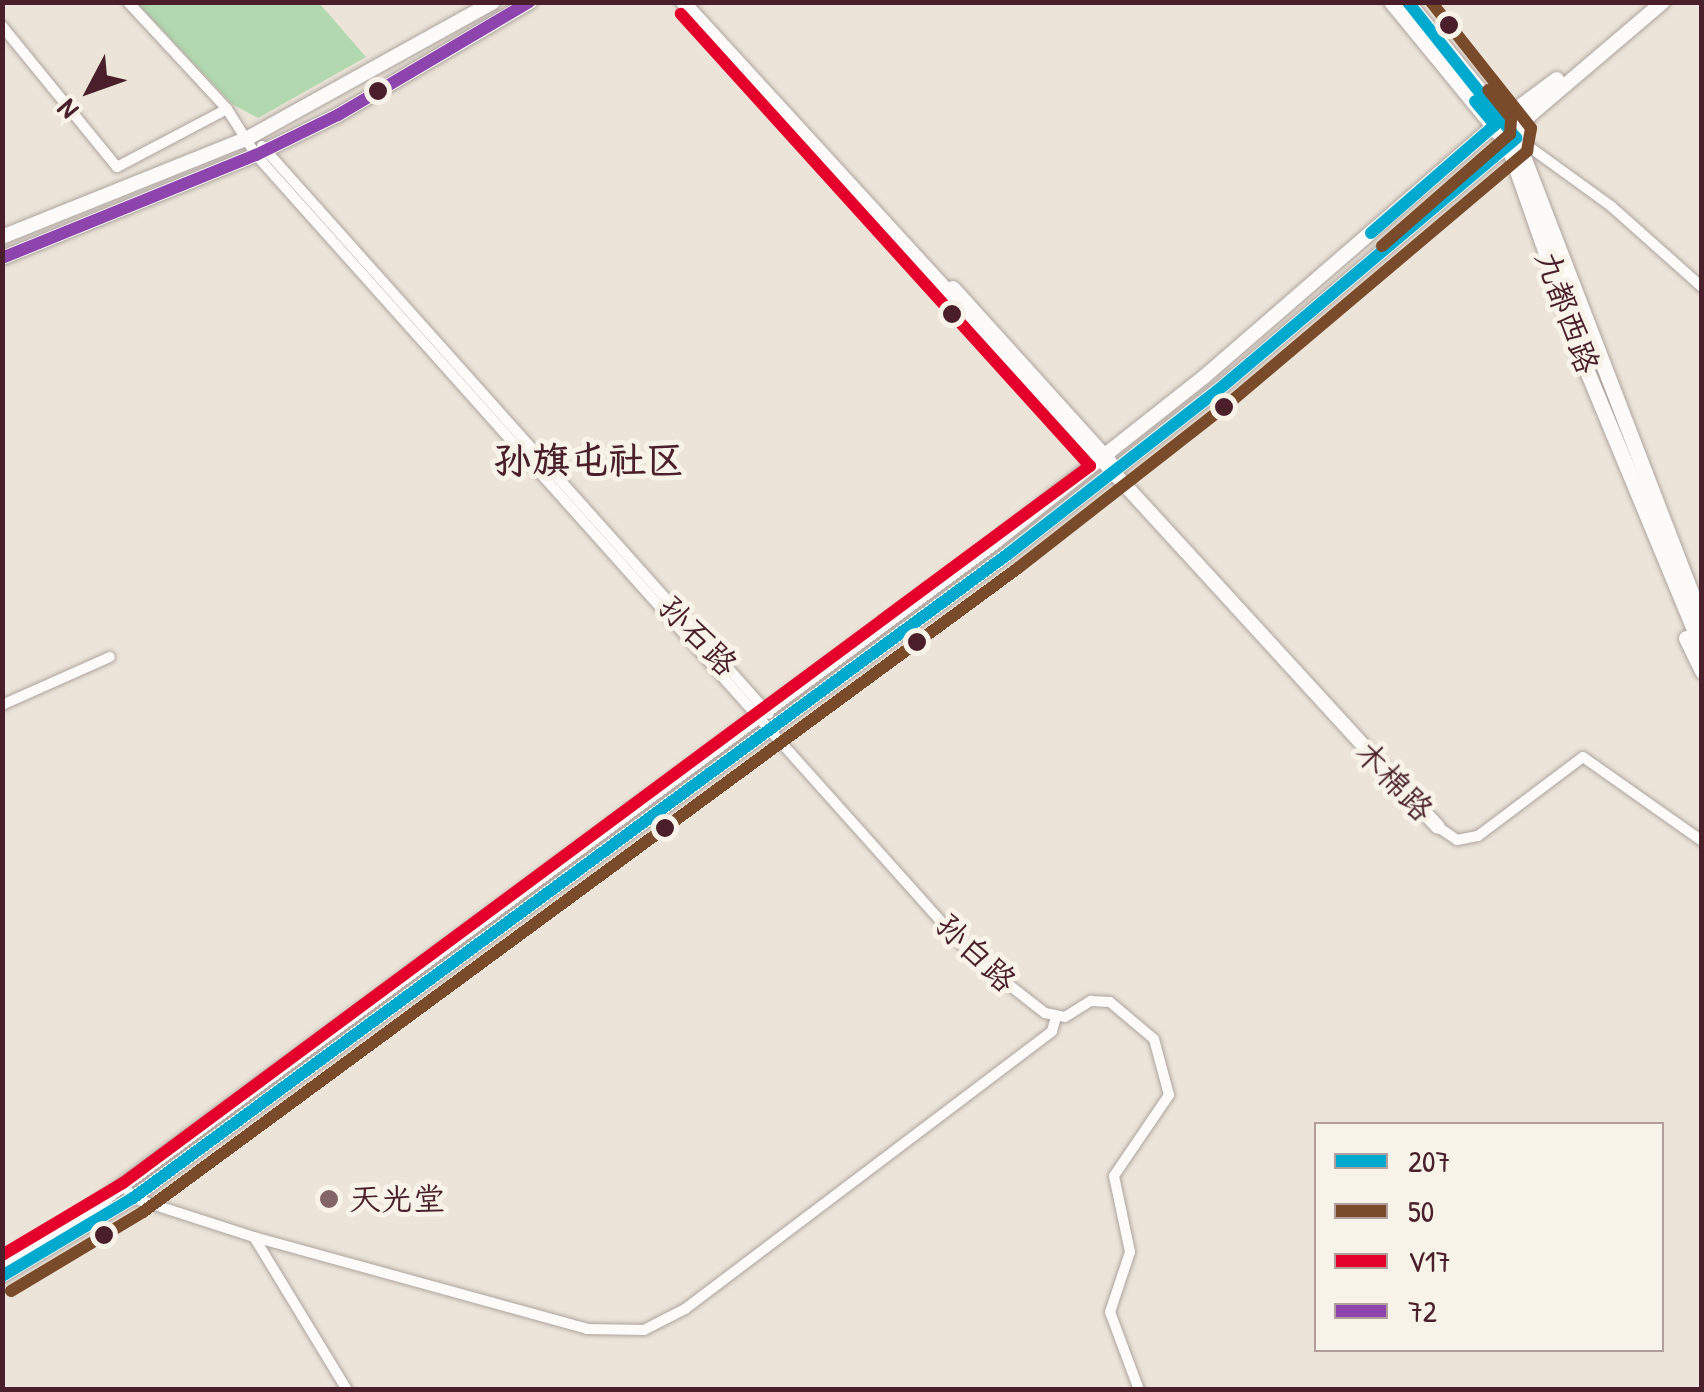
<!DOCTYPE html>
<meta charset="utf-8">
<style>
body{margin:0}
#map{position:relative;width:1704px;height:1392px;overflow:hidden;background:#ece4d8;font-family:"Patrick Hand","LXGW WenKai TC",sans-serif}
div>[style]{position:absolute}
.green>*{inset:0;background:#b1d8af}
.roads{filter:drop-shadow(0 0 2px #aea49f) drop-shadow(0 0 2px #aea49f)}
.minor>*{height:10px;margin:-5px;padding:0 5px;transform-origin:5px;border-radius:5px;background:#fcfbf9}
.major>*{height:14px;margin:-7px;padding:0 7px;transform-origin:7px;border-radius:7px;background:#fcfbf9}
.highway>*{height:15px;margin:-7.5px;padding:0 7.5px;transform-origin:7.5px;border-radius:7.5px;background:#fcfbf9}
.bus-1>*{height:12px;margin:-6px;padding:0 6px;transform-origin:6px;border-radius:6px;background:#00a9ce}
.bus-2>*{height:12px;margin:-6px;padding:0 6px;transform-origin:6px;border-radius:6px;background:#7a4b2a}
.bus-3>*{height:12px;margin:-6px;padding:0 6px;transform-origin:6px;border-radius:6px;background:#e4002b}
.bus-4>*{height:12px;margin:-6px;padding:0 6px;transform-origin:6px;border-radius:6px;background:#8e44ad}
.dots>*{width:28px;height:28px;translate:-50% -50%;box-sizing:border-box;border:5px solid #f7f3e8;border-radius:50%}
span{translate:-50% -50%;white-space:nowrap;text-align:center;line-height:1.15;-webkit-text-stroke:10px #f7f3e8;paint-order:stroke}
.street-label{font-size:32px;color:#4a1f2b}
.poi-label{font-size:32px;color:#4a1f2b}
.left{translate:0 -50%;text-align:left}
.quarter-label{font-size:38px;color:#4a1f2b;font-weight:700}
.frame{position:absolute;inset:0;border:5px solid #4a1f2b;pointer-events:none}
.legend{position:absolute;left:1314px;top:1122px;width:350px;height:230px;box-sizing:border-box;background:#f7f3e8;border:2px solid #b29e9c;margin:0;padding:12px 18px;list-style:none;font-size:30px;color:#4a1f2b}
.legend li{display:flex;align-items:center;gap:20px;height:50px}
.legend b{width:50px;border:2px solid #b29e9c}
.north{position:absolute;left:40px;top:40px;width:100px;height:100px;-webkit-text-stroke:8px #f7f3e8;paint-order:stroke;rotate:229deg;font-size:28px;font-weight:700;line-height:40px;text-align:center;color:#4a1f2b}
.north::after{content:'';display:block;margin:auto;width:35px;height:45px;background:#4a1f2b;clip-path:polygon(50% 0,100% 100%,50% 72%,0 100%)}
</style>
<div id="map">
<div class="green">
<i style="clip-path:polygon(137px 3px,319px 3px,366px 57px,258px 118px,232px 104px)"></i>
</div>
<div class="roads">
<div class="minor">
<i style="left:128px;top:2px;width:146px;rotate:47.2deg"></i>
<i style="left:227px;top:109px;width:54px;rotate:57.8deg"></i>
<i style="left:256px;top:155px;width:1074px;rotate:48.21deg"></i>
<i style="left:972px;top:956px;width:93px;rotate:38deg"></i>
<i style="left:1045px;top:1013px;width:20px;rotate:11deg"></i>
<i style="left:1065px;top:1017px;width:31px;rotate:-32deg"></i>
<i style="left:1091px;top:1001px;width:19px;rotate:3deg"></i>
<i style="left:1110px;top:1002px;width:57px;rotate:40.1deg"></i>
<i style="left:1154px;top:1039px;width:58px;rotate:75deg"></i>
<i style="left:1169px;top:1095px;width:98px;rotate:124.2deg"></i>
<i style="left:1114px;top:1176px;width:78px;rotate:78.1deg"></i>
<i style="left:1130px;top:1252px;width:63px;rotate:108.4deg"></i>
<i style="left:1110px;top:1312px;width:83px;rotate:69.6deg"></i>
<i style="left:2px;top:26px;width:182px;rotate:50.8deg"></i>
<i style="left:117px;top:167px;width:124px;rotate:-27.8deg"></i>
<i style="left:1517px;top:138px;width:116px;rotate:35.9deg"></i>
<i style="left:1611px;top:206px;width:122px;rotate:41.7deg"></i>
<i style="left:262px;top:146px;width:761px;rotate:48.25deg"></i>
<i style="left:2px;top:705px;width:118px;rotate:-24deg"></i>
<i style="left:1438px;top:827px;width:23px;rotate:34deg"></i>
<i style="left:1457px;top:840px;width:21px;rotate:-11deg"></i>
<i style="left:1478px;top:836px;width:131px;rotate:-37deg"></i>
<i style="left:1583px;top:757px;width:146px;rotate:35.2deg"></i>
<i style="left:124px;top:1185px;width:16px;rotate:55deg"></i>
<i style="left:133px;top:1198px;width:127px;rotate:17.9deg"></i>
<i style="left:254px;top:1237px;width:345px;rotate:15.4deg"></i>
<i style="left:587px;top:1329px;width:57px;rotate:1deg"></i>
<i style="left:644px;top:1330px;width:46px;rotate:-27.1deg"></i>
<i style="left:685px;top:1309px;width:460px;rotate:-37.1deg"></i>
<i style="left:1052px;top:1031px;width:15px;rotate:-74deg"></i>
<i style="left:254px;top:1237px;width:179px;rotate:58.7deg"></i>
</div>
<div class="major">
<i style="left:683px;top:2px;width:1118px;rotate:47.54deg"></i>
<i style="left:1391px;top:2px;width:185px;rotate:50.7deg"></i>
<i style="left:1408px;top:2px;width:158px;rotate:50.7deg"></i>
<i style="left:2px;top:237px;width:265px;rotate:-21.9deg"></i>
<i style="left:248px;top:138px;width:280px;rotate:-29deg"></i>
<i style="left:2px;top:258px;width:274px;rotate:-22.1deg"></i>
<i style="left:256px;top:155px;width:91px;rotate:-26deg"></i>
<i style="left:338px;top:115px;width:223px;rotate:-30.5deg"></i>
<i style="left:953px;top:288px;width:234px;rotate:47.9deg"></i>
<i style="left:2px;top:1260px;width:73px;rotate:-27.6deg"></i>
<i style="left:67px;top:1226px;width:1153px;rotate:-36.39deg"></i>
<i style="left:995px;top:542px;width:266px;rotate:-38.3deg"></i>
<i style="left:1204px;top:377px;width:385px;rotate:-40.9deg"></i>
<i style="left:1495px;top:125px;width:77px;rotate:-36.6deg"></i>
<i style="left:2px;top:1276px;width:152px;rotate:-30.8deg"></i>
<i style="left:133px;top:1198px;width:1086px;rotate:-36.35deg"></i>
<i style="left:1008px;top:554px;width:265px;rotate:-38deg"></i>
<i style="left:1217px;top:391px;width:381px;rotate:-40.2deg"></i>
<i style="left:1508px;top:145px;width:36px;rotate:-54deg"></i>
<i style="left:1529px;top:116px;width:176px;rotate:-40.4deg"></i>
</div>
<div class="highway">
<i style="left:1516px;top:138px;width:518px;rotate:68.94deg"></i>
<i style="left:1508px;top:145px;width:239px;rotate:70.7deg"></i>
<i style="left:1587px;top:371px;width:300px;rotate:67.5deg"></i>
<i style="left:1686px;top:638px;width:37px;rotate:64deg"></i>
</div>
</div>
<div class="bus-1">
<i style="left:1371px;top:233px;width:164px;rotate:-41.1deg"></i>
<i style="left:1495px;top:125px;width:31px;rotate:-130deg"></i>
<i style="left:2px;top:1276px;width:152px;rotate:-30.8deg"></i>
<i style="left:133px;top:1198px;width:1086px;rotate:-36.35deg"></i>
<i style="left:1008px;top:554px;width:265px;rotate:-38deg"></i>
<i style="left:1217px;top:391px;width:392px;rotate:-40.2deg"></i>
<i style="left:1516px;top:138px;width:174px;rotate:-128.5deg"></i>
</div>
<div class="bus-2">
<i style="left:1382px;top:246px;width:170px;rotate:-41.2deg"></i>
<i style="left:1510px;top:134px;width:16px;rotate:-86deg"></i>
<i style="left:1511px;top:118px;width:36px;rotate:-129deg"></i>
<i style="left:11px;top:1291px;width:154px;rotate:-30.9deg"></i>
<i style="left:143px;top:1212px;width:1086px;rotate:-36.35deg"></i>
<i style="left:1018px;top:568px;width:266px;rotate:-38deg"></i>
<i style="left:1228px;top:404px;width:392px;rotate:-40.2deg"></i>
<i style="left:1527px;top:151px;width:23px;rotate:-80deg"></i>
<i style="left:1531px;top:128px;width:161px;rotate:-128.4deg"></i>
</div>
<div class="bus-3">
<i style="left:2px;top:1255px;width:141px;rotate:-30.8deg"></i>
<i style="left:123px;top:1183px;width:1204px;rotate:-36.56deg"></i>
<i style="left:1090px;top:466px;width:610px;rotate:-132.14deg"></i>
</div>
<div class="bus-4">
<i style="left:2px;top:258px;width:274px;rotate:-22.1deg"></i>
<i style="left:256px;top:155px;width:91px;rotate:-26deg"></i>
<i style="left:338px;top:115px;width:222px;rotate:-30.6deg"></i>
</div>
<div class="dots">
<i style="left:1449px;top:25px;background:#4a1f2b"></i>
<i style="left:378px;top:91px;background:#4a1f2b"></i>
<i style="left:952px;top:314px;background:#4a1f2b"></i>
<i style="left:1224px;top:407px;background:#4a1f2b"></i>
<i style="left:917px;top:642px;background:#4a1f2b"></i>
<i style="left:665px;top:828px;background:#4a1f2b"></i>
<i style="left:329px;top:1199px;background:#836468"></i>
<i style="left:104px;top:1235px;background:#4a1f2b"></i>
</div>
<div class="street-label">
<span style="left:1567px;top:312px;rotate:70deg">九都西路</span>
<span style="left:698px;top:636px;rotate:46deg">孙石路</span>
<span style="left:1394px;top:781px;rotate:46deg">木棉路</span>
<span style="left:976px;top:953px;rotate:44deg">孙白路</span>
</div>
<div class="poi-label">
<span class="left" style="left:349px;top:1199px">天光堂</span>
</div>
<div class="quarter-label">
<span style="left:589px;top:460px">孙旗屯社区</span>
</div>
<div class="frame"></div>
<ul class="legend">
<li><b style="height:12px;background:#00a9ce"></b>207</li>
<li><b style="height:12px;background:#7a4b2a"></b>50</li>
<li><b style="height:12px;background:#e4002b"></b>V17</li>
<li><b style="height:12px;background:#8e44ad"></b>72</li>
</ul>
<div class="north">N</div>
</div>
